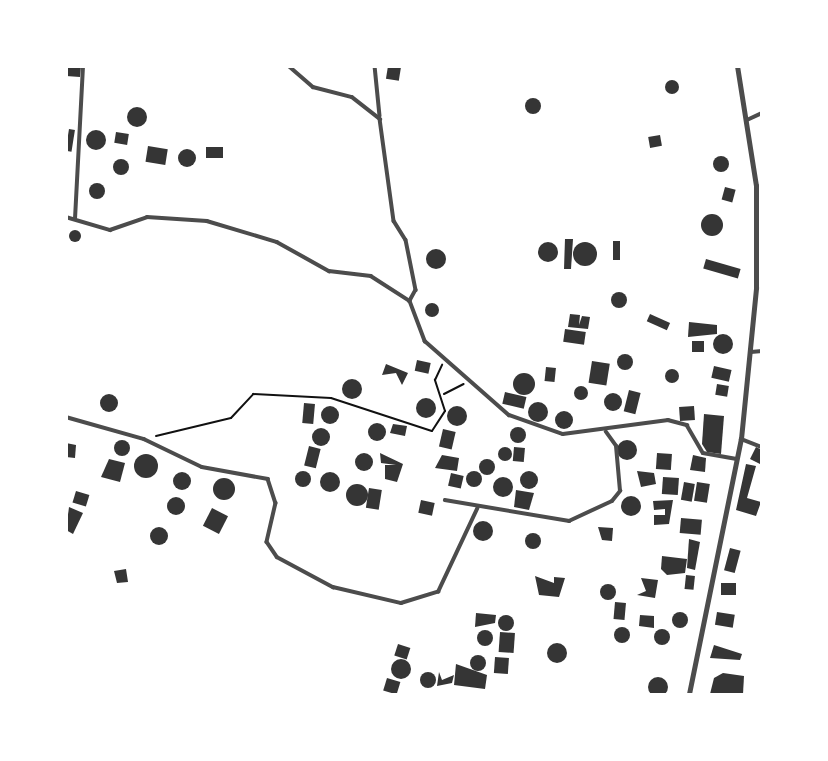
<!DOCTYPE html>
<style>
body{margin:0}
#map{position:relative;width:828px;height:761px;overflow:hidden;background:#fff;font-family:Manrope,sans-serif}
div>[style]{position:absolute}
.building>*{inset:0;background:#353535;transform-origin:0 0}
.round{border-radius:50%}
.path>*{height:2px;margin:-1px;padding:0 1px;transform-origin:1px;border-radius:1px;background:#111}
.minor>*{height:3.5px;margin:-1.75px;padding:0 1.75px;transform-origin:1.75px;border-radius:1.75px;background:#4c4c4c}
.tertiary>*{height:4.5px;margin:-2.25px;padding:0 2.25px;transform-origin:2.25px;border-radius:2.25px;background:#4c4c4c}
span{translate:-50% -50%;white-space:nowrap;text-align:center;line-height:1.15;-webkit-text-stroke:5px #fff;paint-order:stroke}
.frame{position:absolute;inset:0;border:68px solid #fff;pointer-events:none}
</style>
<div id="map">
<div class="building">
<i style="clip-path:polygon(66px 66px,81px 66px,80px 77px,66px 76px)"></i>
<i style="left:388px;top:66px;width:13px;height:13px;rotate:9deg"></i>
<i class="round" style="left:665px;top:80px;width:14px;height:14px"></i>
<i class="round" style="left:525px;top:98px;width:16px;height:16px"></i>
<i class="round" style="left:127px;top:107px;width:20px;height:20px"></i>
<i style="left:69px;top:129px;width:6px;height:22px;rotate:9deg"></i>
<i class="round" style="left:86px;top:130px;width:20px;height:20px"></i>
<i style="left:116px;top:132px;width:13px;height:11px;rotate:9deg"></i>
<i style="left:660px;top:135px;width:11px;height:12px;rotate:80deg"></i>
<i style="left:148px;top:146px;width:20px;height:16px;rotate:9deg"></i>
<i style="left:206px;top:147px;width:17px;height:11px"></i>
<i class="round" style="left:178px;top:149px;width:18px;height:18px"></i>
<i class="round" style="left:713px;top:156px;width:16px;height:16px"></i>
<i class="round" style="left:113px;top:159px;width:16px;height:16px"></i>
<i class="round" style="left:89px;top:183px;width:16px;height:16px"></i>
<i style="left:725px;top:187px;width:11px;height:13px;rotate:15deg"></i>
<i class="round" style="left:701px;top:214px;width:22px;height:22px"></i>
<i class="round" style="left:69px;top:230px;width:12px;height:12px"></i>
<i style="clip-path:polygon(565px 239px,573px 239px,571px 269px,564px 269px)"></i>
<i style="left:613px;top:241px;width:7px;height:19px"></i>
<i class="round" style="left:538px;top:242px;width:20px;height:20px"></i>
<i class="round" style="left:573px;top:242px;width:24px;height:24px"></i>
<i class="round" style="left:426px;top:249px;width:20px;height:20px"></i>
<i style="left:706px;top:259px;width:36px;height:10px;rotate:16deg"></i>
<i class="round" style="left:611px;top:292px;width:16px;height:16px"></i>
<i class="round" style="left:425px;top:303px;width:14px;height:14px"></i>
<i style="clip-path:polygon(570px 314px,580px 315px,579px 325px,582px 316px,590px 317px,588px 329px,568px 327px)"></i>
<i style="left:650px;top:314px;width:22px;height:8px;rotate:24deg"></i>
<i style="clip-path:polygon(689px 322px,717px 325px,717px 334px,688px 337px)"></i>
<i style="left:565px;top:329px;width:21px;height:13px;rotate:8deg"></i>
<i class="round" style="left:713px;top:334px;width:20px;height:20px"></i>
<i style="left:692px;top:341px;width:12px;height:11px"></i>
<i class="round" style="left:617px;top:354px;width:16px;height:16px"></i>
<i style="left:417px;top:360px;width:14px;height:11px;rotate:12deg"></i>
<i style="left:592px;top:361px;width:18px;height:22px;rotate:9deg"></i>
<i style="clip-path:polygon(386px 364px,408px 373px,402px 385px,396px 373px,382px 375px)"></i>
<i style="left:714px;top:366px;width:18px;height:12px;rotate:13deg"></i>
<i style="left:546px;top:367px;width:10px;height:14px;rotate:6deg"></i>
<i class="round" style="left:665px;top:369px;width:14px;height:14px"></i>
<i class="round" style="left:513px;top:373px;width:22px;height:22px"></i>
<i class="round" style="left:342px;top:379px;width:20px;height:20px"></i>
<i style="left:717px;top:384px;width:12px;height:11px;rotate:9deg"></i>
<i class="round" style="left:574px;top:386px;width:14px;height:14px"></i>
<i style="left:629px;top:390px;width:12px;height:22px;rotate:14deg"></i>
<i style="left:505px;top:392px;width:22px;height:12px;rotate:13deg"></i>
<i class="round" style="left:604px;top:393px;width:18px;height:18px"></i>
<i class="round" style="left:100px;top:394px;width:18px;height:18px"></i>
<i class="round" style="left:416px;top:398px;width:20px;height:20px"></i>
<i class="round" style="left:528px;top:402px;width:20px;height:20px"></i>
<i style="left:304px;top:403px;width:11px;height:20px;rotate:5deg"></i>
<i class="round" style="left:447px;top:406px;width:20px;height:20px"></i>
<i style="left:694px;top:406px;width:14px;height:15px;rotate:86deg"></i>
<i class="round" style="left:321px;top:406px;width:18px;height:18px"></i>
<i class="round" style="left:555px;top:411px;width:18px;height:18px"></i>
<i style="clip-path:polygon(704px 414px,724px 416px,721px 454px,707px 452px,702px 444px)"></i>
<i class="round" style="left:368px;top:423px;width:18px;height:18px"></i>
<i style="clip-path:polygon(393px 424px,407px 426px,405px 436px,390px 433px)"></i>
<i class="round" style="left:510px;top:427px;width:16px;height:16px"></i>
<i class="round" style="left:312px;top:428px;width:18px;height:18px"></i>
<i style="left:443px;top:429px;width:13px;height:18px;rotate:13deg"></i>
<i class="round" style="left:114px;top:440px;width:16px;height:16px"></i>
<i class="round" style="left:617px;top:440px;width:20px;height:20px"></i>
<i style="clip-path:polygon(66px 443px,76px 445px,75px 458px,66px 457px)"></i>
<i style="left:309px;top:446px;width:12px;height:20px;rotate:14deg"></i>
<i style="left:514px;top:447px;width:11px;height:14px;rotate:5deg"></i>
<i style="clip-path:polygon(756px 447px,762px 450px,762px 465px,750px 459px)"></i>
<i class="round" style="left:498px;top:447px;width:14px;height:14px"></i>
<i class="round" style="left:355px;top:453px;width:18px;height:18px"></i>
<i style="clip-path:polygon(380px 453px,403px 464px,397px 482px,385px 479px,385px 465px,396px 465px,381px 463px)"></i>
<i style="left:657px;top:453px;width:15px;height:16px;rotate:4deg"></i>
<i class="round" style="left:134px;top:454px;width:24px;height:24px"></i>
<i style="clip-path:polygon(442px 455px,459px 458px,457px 471px,435px 468px)"></i>
<i style="clip-path:polygon(693px 455px,706px 458px,705px 472px,690px 470px)"></i>
<i style="clip-path:polygon(109px 459px,125px 463px,120px 482px,101px 477px)"></i>
<i class="round" style="left:479px;top:459px;width:16px;height:16px"></i>
<i style="clip-path:polygon(746px 464px,756px 466px,747px 498px,761px 502px,756px 516px,736px 510px)"></i>
<i class="round" style="left:295px;top:471px;width:16px;height:16px"></i>
<i class="round" style="left:466px;top:471px;width:16px;height:16px"></i>
<i style="clip-path:polygon(637px 471px,654px 473px,656px 484px,641px 487px)"></i>
<i class="round" style="left:520px;top:471px;width:18px;height:18px"></i>
<i class="round" style="left:320px;top:472px;width:20px;height:20px"></i>
<i class="round" style="left:173px;top:472px;width:18px;height:18px"></i>
<i style="left:451px;top:473px;width:13px;height:13px;rotate:13deg"></i>
<i class="round" style="left:493px;top:477px;width:20px;height:20px"></i>
<i style="left:663px;top:477px;width:16px;height:17px;rotate:4deg"></i>
<i class="round" style="left:213px;top:478px;width:22px;height:22px"></i>
<i style="left:684px;top:482px;width:11px;height:18px;rotate:10deg"></i>
<i style="left:697px;top:482px;width:13px;height:19px;rotate:9deg"></i>
<i class="round" style="left:346px;top:484px;width:22px;height:22px"></i>
<i style="left:369px;top:488px;width:13px;height:20px;rotate:9deg"></i>
<i style="clip-path:polygon(516px 490px,534px 493px,529px 510px,514px 507px)"></i>
<i style="left:76px;top:491px;width:14px;height:12px;rotate:17deg"></i>
<i class="round" style="left:621px;top:496px;width:20px;height:20px"></i>
<i class="round" style="left:167px;top:497px;width:18px;height:18px"></i>
<i style="left:421px;top:500px;width:14px;height:13px;rotate:12deg"></i>
<i style="clip-path:polygon(673px 500px,669px 524px,654px 525px,654px 515px,665px 515px,665px 509px,654px 510px,653px 501px)"></i>
<i style="clip-path:polygon(69px 507px,83px 513px,73px 534px,66px 530px)"></i>
<i style="left:212px;top:508px;width:18px;height:20px;rotate:27deg"></i>
<i style="left:681px;top:518px;width:21px;height:15px;rotate:5deg"></i>
<i class="round" style="left:473px;top:521px;width:20px;height:20px"></i>
<i class="round" style="left:150px;top:527px;width:18px;height:18px"></i>
<i style="clip-path:polygon(598px 527px,613px 528px,612px 541px,602px 540px)"></i>
<i class="round" style="left:525px;top:533px;width:16px;height:16px"></i>
<i style="clip-path:polygon(689px 539px,700px 542px,695px 570px,687px 568px)"></i>
<i style="left:730px;top:548px;width:11px;height:23px;rotate:15deg"></i>
<i style="clip-path:polygon(662px 556px,687px 559px,685px 573px,667px 575px,661px 569px)"></i>
<i style="clip-path:polygon(126px 569px,128px 582px,117px 583px,114px 571px)"></i>
<i style="left:686px;top:575px;width:9px;height:14px;rotate:6deg"></i>
<i style="clip-path:polygon(535px 576px,554px 583px,554px 577px,565px 578px,559px 597px,539px 595px)"></i>
<i style="clip-path:polygon(641px 578px,658px 580px,655px 598px,637px 595px,646px 591px)"></i>
<i style="left:721px;top:583px;width:15px;height:12px"></i>
<i class="round" style="left:600px;top:584px;width:16px;height:16px"></i>
<i style="left:615px;top:602px;width:11px;height:17px;rotate:5deg"></i>
<i style="left:717px;top:612px;width:18px;height:13px;rotate:9deg"></i>
<i class="round" style="left:672px;top:612px;width:16px;height:16px"></i>
<i style="clip-path:polygon(476px 613px,496px 615px,495px 623px,475px 627px)"></i>
<i class="round" style="left:498px;top:615px;width:16px;height:16px"></i>
<i style="clip-path:polygon(640px 615px,654px 616px,654px 628px,639px 626px)"></i>
<i class="round" style="left:614px;top:627px;width:16px;height:16px"></i>
<i class="round" style="left:654px;top:629px;width:16px;height:16px"></i>
<i class="round" style="left:477px;top:630px;width:16px;height:16px"></i>
<i style="left:500px;top:632px;width:15px;height:20px;rotate:4deg"></i>
<i class="round" style="left:547px;top:643px;width:20px;height:20px"></i>
<i style="left:398px;top:644px;width:13px;height:12px;rotate:18deg"></i>
<i style="clip-path:polygon(714px 645px,742px 654px,740px 660px,710px 658px)"></i>
<i class="round" style="left:470px;top:655px;width:16px;height:16px"></i>
<i style="left:495px;top:657px;width:14px;height:16px;rotate:4deg"></i>
<i class="round" style="left:391px;top:659px;width:20px;height:20px"></i>
<i style="clip-path:polygon(456px 664px,487px 675px,485px 689px,454px 685px)"></i>
<i style="clip-path:polygon(439px 672px,442px 680px,454px 675px,452px 683px,437px 686px)"></i>
<i class="round" style="left:420px;top:672px;width:16px;height:16px"></i>
<i style="clip-path:polygon(723px 673px,744px 676px,743px 694px,710px 694px,714px 678px)"></i>
<i class="round" style="left:648px;top:677px;width:20px;height:20px"></i>
<i style="left:387px;top:678px;width:14px;height:13px;rotate:17deg"></i>
</div>
<div class="path">
<i style="left:444px;top:394px;width:22px;rotate:-27deg"></i>
<i style="left:156px;top:436px;width:77px;rotate:-13.5deg"></i>
<i style="left:231px;top:418px;width:33px;rotate:-47deg"></i>
<i style="left:253px;top:394px;width:78px;rotate:2.9deg"></i>
<i style="left:331px;top:398px;width:106px;rotate:18.1deg"></i>
<i style="left:432px;top:431px;width:24px;rotate:-57deg"></i>
<i style="left:445px;top:411px;width:33px;rotate:-108deg"></i>
<i style="left:435px;top:380px;width:17px;rotate:-65deg"></i>
</div>
<div class="minor">
<i style="left:289px;top:66px;width:32px;rotate:41deg"></i>
<i style="left:313px;top:87px;width:40px;rotate:14.4deg"></i>
<i style="left:352px;top:97px;width:36px;rotate:38deg"></i>
<i style="left:380px;top:119px;width:103px;rotate:82.2deg"></i>
<i style="left:394px;top:221px;width:22px;rotate:58deg"></i>
<i style="left:406px;top:240px;width:51px;rotate:78.7deg"></i>
<i style="left:416px;top:290px;width:13px;rotate:119deg"></i>
<i style="left:375px;top:66px;width:50px;rotate:84.3deg"></i>
<i style="left:747px;top:120px;width:17px;rotate:-25deg"></i>
<i style="left:66px;top:217px;width:46px;rotate:16.5deg"></i>
<i style="left:110px;top:230px;width:39px;rotate:-19deg"></i>
<i style="left:147px;top:217px;width:60px;rotate:3.8deg"></i>
<i style="left:207px;top:221px;width:73px;rotate:16.7deg"></i>
<i style="left:277px;top:242px;width:60px;rotate:29.1deg"></i>
<i style="left:329px;top:271px;width:42px;rotate:6.8deg"></i>
<i style="left:371px;top:276px;width:46px;rotate:32.7deg"></i>
<i style="left:410px;top:301px;width:43px;rotate:69.4deg"></i>
<i style="left:425px;top:341px;width:112px;rotate:41.4deg"></i>
<i style="left:509px;top:415px;width:57px;rotate:19.4deg"></i>
<i style="left:563px;top:434px;width:106px;rotate:-7.6deg"></i>
<i style="left:668px;top:420px;width:20px;rotate:15deg"></i>
<i style="left:687px;top:425px;width:32px;rotate:60deg"></i>
<i style="left:703px;top:453px;width:34px;rotate:10deg"></i>
<i style="left:75px;top:219px;width:153px;rotate:-87deg"></i>
<i style="left:751px;top:352px;width:11px;rotate:-5deg"></i>
<i style="left:66px;top:417px;width:81px;rotate:15.8deg"></i>
<i style="left:144px;top:439px;width:64px;rotate:25.8deg"></i>
<i style="left:202px;top:467px;width:67px;rotate:10.3deg"></i>
<i style="left:268px;top:479px;width:25px;rotate:72deg"></i>
<i style="left:276px;top:503px;width:40px;rotate:103deg"></i>
<i style="left:267px;top:542px;width:18px;rotate:56deg"></i>
<i style="left:277px;top:557px;width:64px;rotate:28.2deg"></i>
<i style="left:333px;top:587px;width:70px;rotate:13.2deg"></i>
<i style="left:401px;top:603px;width:39px;rotate:-17deg"></i>
<i style="left:438px;top:592px;width:92px;rotate:-64.8deg"></i>
<i style="left:741px;top:439px;width:22px;rotate:21deg"></i>
<i style="left:445px;top:500px;width:126px;rotate:9.6deg"></i>
<i style="left:569px;top:521px;width:47px;rotate:-24.9deg"></i>
<i style="left:612px;top:501px;width:13px;rotate:-51deg"></i>
<i style="left:620px;top:491px;width:45px;rotate:-95.1deg"></i>
<i style="left:616px;top:446px;width:17px;rotate:-126deg"></i>
</div>
<div class="tertiary">
<i style="left:689px;top:694px;width:260px;rotate:-78.5deg"></i>
<i style="left:741px;top:439px;width:152px;rotate:-84.3deg"></i>
<i style="left:756px;top:288px;width:102px;rotate:-90deg"></i>
<i style="left:756px;top:186px;width:121px;rotate:-99deg"></i>
</div>
<div class="frame"></div>
</div>
